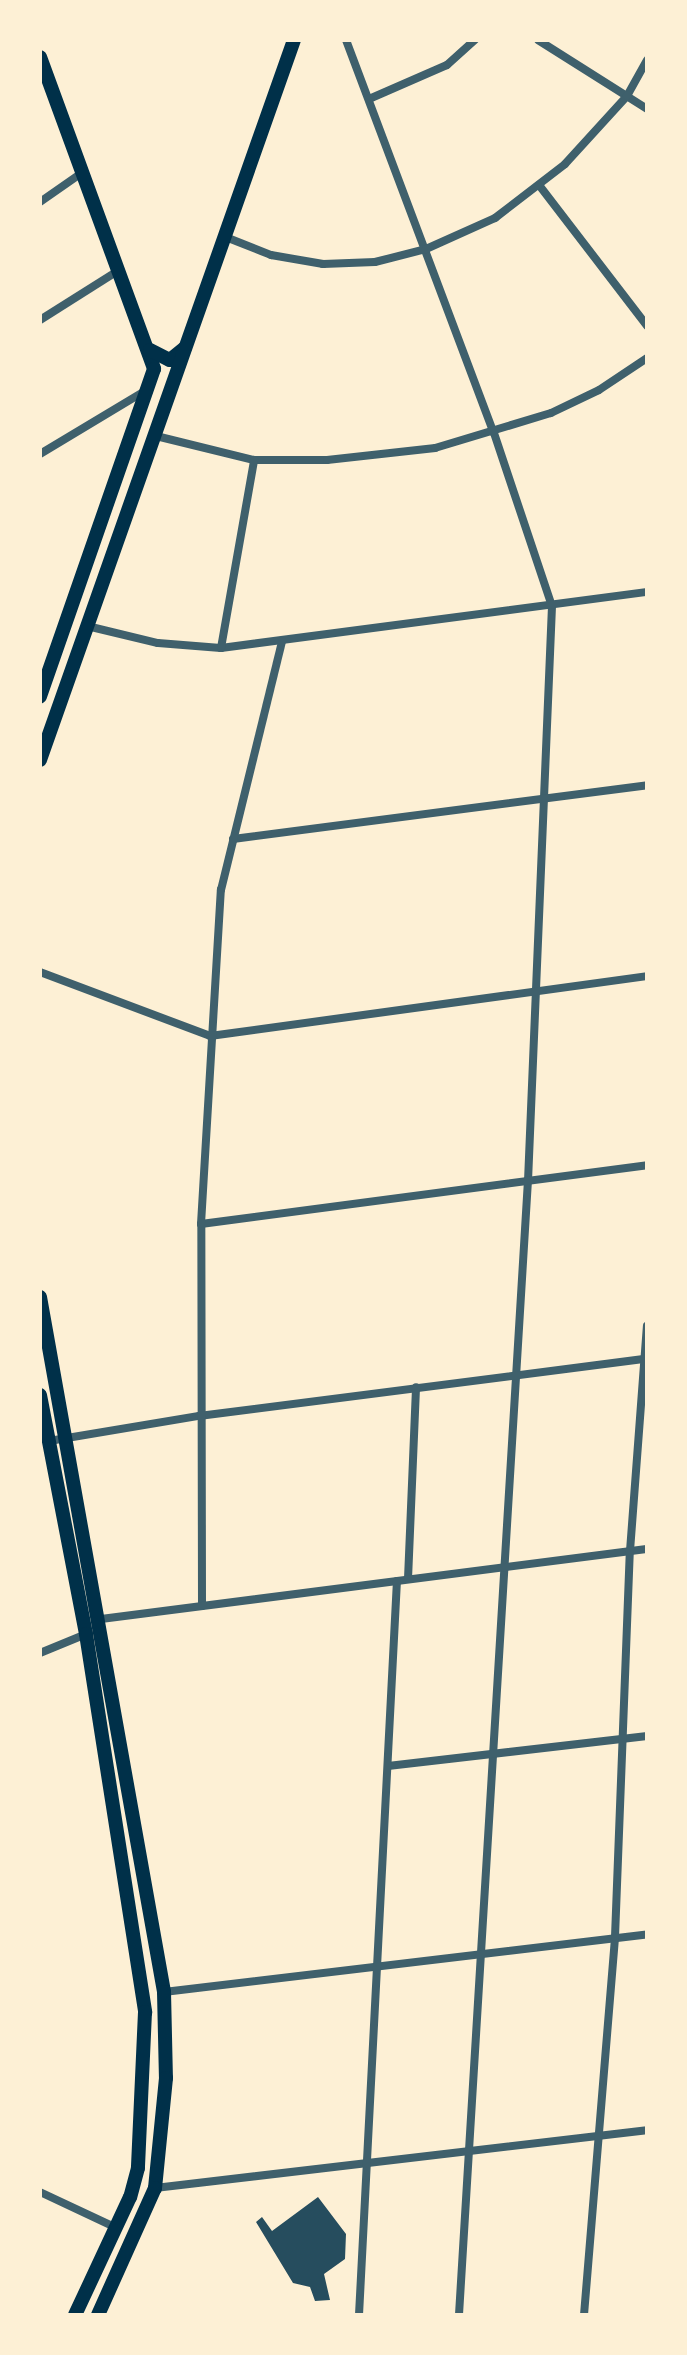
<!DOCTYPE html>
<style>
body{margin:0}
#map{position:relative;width:687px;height:2355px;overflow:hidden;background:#fdf0d5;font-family:Montserrat,sans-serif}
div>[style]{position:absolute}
.building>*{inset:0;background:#264d5e}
.minor>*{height:8px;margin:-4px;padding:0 4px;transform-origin:4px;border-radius:4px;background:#3f606c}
.secondary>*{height:14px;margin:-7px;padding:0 7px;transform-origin:7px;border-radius:7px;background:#003049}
span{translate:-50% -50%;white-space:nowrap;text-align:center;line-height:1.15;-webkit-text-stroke:8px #fdf0d5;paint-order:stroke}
.frame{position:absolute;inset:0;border:42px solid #fdf0d5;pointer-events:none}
</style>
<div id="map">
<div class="building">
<i style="clip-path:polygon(318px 2197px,346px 2234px,345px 2259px,324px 2274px,330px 2300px,315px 2301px,310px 2287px,293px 2283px,256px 2222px,262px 2217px,272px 2231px)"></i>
</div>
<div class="minor">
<i style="left:346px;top:40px;width:420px;rotate:69.4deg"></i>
<i style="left:494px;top:433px;width:182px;rotate:71.5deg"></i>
<i style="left:552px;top:606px;width:575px;rotate:92.39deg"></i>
<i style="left:528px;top:1180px;width:1137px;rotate:93.48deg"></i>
<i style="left:538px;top:40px;width:129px;rotate:32.3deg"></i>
<i style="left:369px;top:99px;width:85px;rotate:-23.6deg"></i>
<i style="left:447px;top:65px;width:38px;rotate:-42deg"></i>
<i style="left:539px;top:185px;width:178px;rotate:52.5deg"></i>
<i style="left:40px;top:202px;width:52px;rotate:-34.9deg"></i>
<i style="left:223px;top:236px;width:52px;rotate:21.6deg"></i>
<i style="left:271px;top:255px;width:53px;rotate:9.8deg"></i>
<i style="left:323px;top:264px;width:52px;rotate:-2.2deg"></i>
<i style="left:375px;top:262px;width:53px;rotate:-14.3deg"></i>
<i style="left:426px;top:249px;width:76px;rotate:-24.2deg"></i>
<i style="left:495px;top:218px;width:88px;rotate:-37.6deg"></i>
<i style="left:565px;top:164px;width:92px;rotate:-47.6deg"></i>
<i style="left:627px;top:96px;width:41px;rotate:-60.9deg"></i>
<i style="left:40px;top:320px;width:93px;rotate:-32.3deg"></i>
<i style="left:156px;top:436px;width:101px;rotate:13.8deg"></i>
<i style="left:254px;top:460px;width:73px"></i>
<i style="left:327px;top:460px;width:109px;rotate:-6.3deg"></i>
<i style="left:435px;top:448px;width:121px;rotate:-16.8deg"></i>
<i style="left:551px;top:413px;width:53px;rotate:-25.6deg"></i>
<i style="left:599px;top:390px;width:58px;rotate:-33.7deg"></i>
<i style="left:40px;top:454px;width:126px;rotate:-31deg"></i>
<i style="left:87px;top:626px;width:73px;rotate:13.5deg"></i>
<i style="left:158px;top:643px;width:63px;rotate:4.5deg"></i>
<i style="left:221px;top:648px;width:430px;rotate:-7.5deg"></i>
<i style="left:221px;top:648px;width:191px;rotate:-80deg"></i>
<i style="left:233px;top:839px;width:418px;rotate:-7.4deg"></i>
<i style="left:40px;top:972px;width:182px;rotate:20.6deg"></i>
<i style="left:210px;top:1036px;width:441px;rotate:-7.8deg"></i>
<i style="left:201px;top:1224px;width:450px;rotate:-7.5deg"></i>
<i style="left:49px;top:1441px;width:152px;rotate:-9.5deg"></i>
<i style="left:199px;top:1416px;width:452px;rotate:-7.3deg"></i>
<i style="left:408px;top:1579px;width:192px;rotate:-87.6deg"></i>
<i style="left:202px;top:1606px;width:382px;rotate:-90.1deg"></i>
<i style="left:201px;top:1224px;width:335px;rotate:-86.6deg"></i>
<i style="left:221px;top:890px;width:256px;rotate:-76.2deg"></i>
<i style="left:101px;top:1619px;width:550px;rotate:-7.31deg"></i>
<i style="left:40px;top:1653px;width:50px;rotate:-22.4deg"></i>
<i style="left:388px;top:1766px;width:261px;rotate:-6.6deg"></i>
<i style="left:164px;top:1992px;width:486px;rotate:-6.8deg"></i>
<i style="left:155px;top:2188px;width:495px;rotate:-6.7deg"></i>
<i style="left:40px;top:2192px;width:85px;rotate:25.1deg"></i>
<i style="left:359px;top:2315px;width:735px;rotate:-87.04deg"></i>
<i style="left:584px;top:2315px;width:379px;rotate:-85.3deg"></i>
<i style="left:615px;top:1937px;width:386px;rotate:-87.8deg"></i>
<i style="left:630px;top:1551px;width:226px;rotate:-85.7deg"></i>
</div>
<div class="secondary">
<i style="left:40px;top:57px;width:332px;rotate:69.9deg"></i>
<i style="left:154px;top:369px;width:347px;rotate:109.2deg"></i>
<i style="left:150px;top:350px;width:22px;rotate:27deg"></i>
<i style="left:170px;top:360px;width:19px;rotate:-39deg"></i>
<i style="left:40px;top:760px;width:763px;rotate:-70.57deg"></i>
<i style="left:40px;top:1297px;width:706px;rotate:79.88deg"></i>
<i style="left:164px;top:1992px;width:86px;rotate:88.7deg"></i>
<i style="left:166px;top:2078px;width:111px;rotate:95.7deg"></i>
<i style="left:155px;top:2188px;width:139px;rotate:114.2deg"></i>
<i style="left:40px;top:1395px;width:243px;rotate:79.1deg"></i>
<i style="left:86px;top:1634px;width:383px;rotate:81.1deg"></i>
<i style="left:145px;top:2012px;width:156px;rotate:92.6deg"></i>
<i style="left:138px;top:2168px;width:30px;rotate:105deg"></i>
<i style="left:130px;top:2197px;width:130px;rotate:115deg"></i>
</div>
<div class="frame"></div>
</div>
